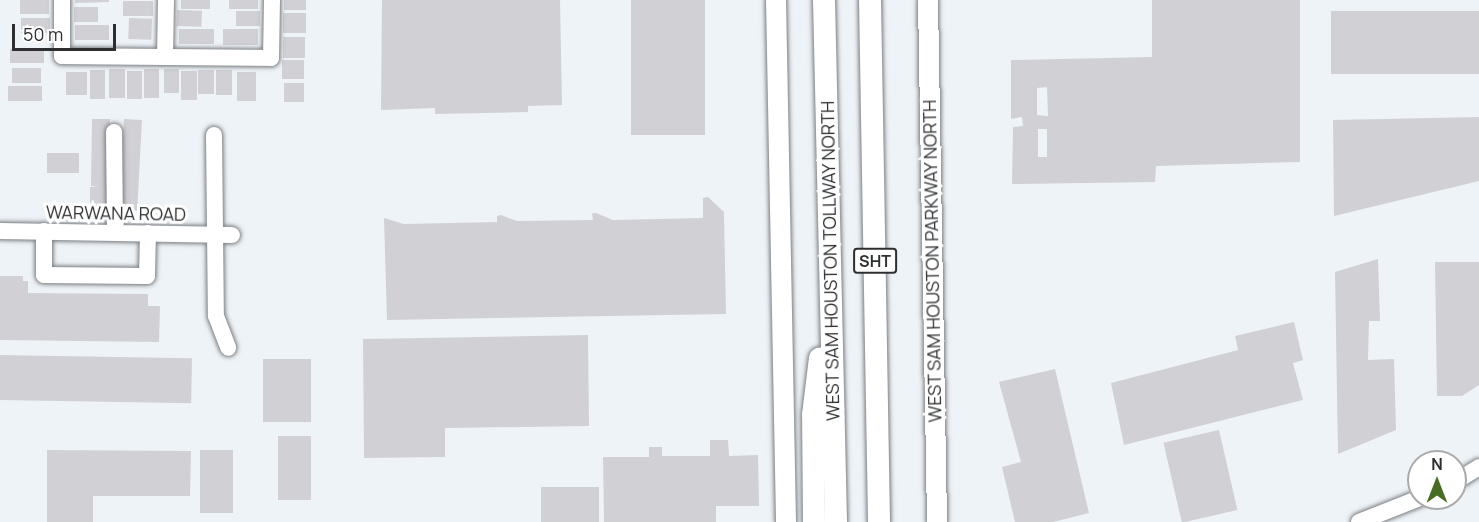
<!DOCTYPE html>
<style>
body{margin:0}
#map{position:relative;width:1479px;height:522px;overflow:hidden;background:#eef3f7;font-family:Manrope,sans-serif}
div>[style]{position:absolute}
.building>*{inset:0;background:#d1d0d5;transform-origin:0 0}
.roads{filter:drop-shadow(0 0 2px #7b7f83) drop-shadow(0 0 2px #7b7f83)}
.minor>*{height:16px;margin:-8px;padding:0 8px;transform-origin:8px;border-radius:8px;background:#fff}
.major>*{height:20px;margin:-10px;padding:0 10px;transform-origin:10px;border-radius:10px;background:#fff}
.highway>*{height:22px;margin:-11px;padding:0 11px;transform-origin:11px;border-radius:11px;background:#fff}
span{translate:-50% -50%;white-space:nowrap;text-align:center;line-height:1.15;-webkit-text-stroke:6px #fff;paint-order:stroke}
.shield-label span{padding:2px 4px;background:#fff;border:2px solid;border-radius:4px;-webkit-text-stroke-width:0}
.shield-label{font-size:16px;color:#2c2e2f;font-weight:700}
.street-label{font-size:18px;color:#2c2e2f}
.north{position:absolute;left:1407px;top:450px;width:60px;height:60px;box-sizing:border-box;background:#fff;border:2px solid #ababac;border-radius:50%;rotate:0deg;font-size:16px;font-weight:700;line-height:24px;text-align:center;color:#2c2e2f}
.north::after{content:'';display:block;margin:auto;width:21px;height:27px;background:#496c25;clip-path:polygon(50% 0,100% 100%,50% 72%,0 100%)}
.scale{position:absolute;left:12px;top:24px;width:104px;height:27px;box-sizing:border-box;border:3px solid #2c2e2f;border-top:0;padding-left:8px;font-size:18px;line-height:21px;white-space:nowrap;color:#2c2e2f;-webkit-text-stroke:4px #fff;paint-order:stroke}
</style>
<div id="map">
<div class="building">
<i style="left:20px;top:0;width:29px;height:14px"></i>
<i style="clip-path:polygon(75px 0,109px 0,109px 2px,75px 3px)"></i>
<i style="left:181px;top:0;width:29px;height:9px"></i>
<i style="left:229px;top:0;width:29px;height:9px"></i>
<i style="left:284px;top:0;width:22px;height:10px"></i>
<i style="clip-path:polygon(382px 0,560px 0,562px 105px,528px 106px,528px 112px,435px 114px,435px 108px,381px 110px)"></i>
<i style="left:631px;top:0;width:74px;height:135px"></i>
<i style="clip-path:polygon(evenodd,1152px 0,1300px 0,1300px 162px,1156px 166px,1155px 182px,1012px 184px,1013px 127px,1023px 126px,1022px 117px,1011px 119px,1011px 60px,1152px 57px,1152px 0,1047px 87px,1048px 116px,1037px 115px,1037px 88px,1047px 87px,1152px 0,1038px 129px,1047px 129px,1047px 157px,1038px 157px,1038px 129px)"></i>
<i style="left:123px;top:1px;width:30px;height:15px"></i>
<i style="left:74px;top:7px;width:24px;height:15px"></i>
<i style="left:177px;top:10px;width:25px;height:16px;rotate:2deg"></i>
<i style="left:236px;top:11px;width:24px;height:15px"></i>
<i style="left:1479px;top:11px;width:63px;height:148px;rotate:90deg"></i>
<i style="left:283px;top:13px;width:23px;height:20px"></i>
<i style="left:21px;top:18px;width:29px;height:15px"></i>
<i style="left:129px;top:18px;width:23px;height:21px;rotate:2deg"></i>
<i style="left:109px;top:25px;width:15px;height:34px;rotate:90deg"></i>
<i style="left:179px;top:29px;width:35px;height:15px"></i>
<i style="left:223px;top:29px;width:35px;height:16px"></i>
<i style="left:283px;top:37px;width:22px;height:21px"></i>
<i style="left:10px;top:49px;width:34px;height:14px"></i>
<i style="left:282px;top:60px;width:22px;height:19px"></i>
<i style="left:12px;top:68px;width:29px;height:15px"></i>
<i style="left:109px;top:69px;width:16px;height:29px"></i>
<i style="left:144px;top:69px;width:15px;height:29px"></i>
<i style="left:164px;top:69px;width:15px;height:24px"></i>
<i style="left:90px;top:70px;width:15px;height:29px"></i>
<i style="left:198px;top:70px;width:16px;height:24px"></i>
<i style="left:216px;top:70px;width:16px;height:25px"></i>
<i style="left:127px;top:71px;width:15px;height:28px"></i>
<i style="left:181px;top:71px;width:16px;height:29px"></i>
<i style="left:66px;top:72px;width:21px;height:23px"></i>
<i style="left:237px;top:72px;width:19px;height:29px"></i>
<i style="left:284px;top:83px;width:20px;height:19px"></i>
<i style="left:8px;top:86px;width:34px;height:15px"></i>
<i style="clip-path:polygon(1479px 117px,1479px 181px,1334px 216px,1333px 120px)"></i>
<i style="clip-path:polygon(92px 119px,110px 119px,108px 210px,90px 209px,90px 187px,99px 187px,91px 186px)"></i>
<i style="left:124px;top:119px;width:18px;height:91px;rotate:3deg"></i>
<i style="left:47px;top:153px;width:32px;height:20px"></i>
<i style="clip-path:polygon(708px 197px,724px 212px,726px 314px,387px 320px,384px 218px,404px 224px,497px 222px,497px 216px,501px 215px,517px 221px,593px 220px,592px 213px,596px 213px,613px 220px,703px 218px,703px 198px)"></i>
<i style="clip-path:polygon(1378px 259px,1380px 321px,1369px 321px,1368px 360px,1394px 359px,1396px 430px,1338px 454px,1335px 272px)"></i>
<i style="clip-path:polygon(1435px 262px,1479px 262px,1479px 385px,1462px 396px,1437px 396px)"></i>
<i style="clip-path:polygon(0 276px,23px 276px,23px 281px,28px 281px,28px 293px,148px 294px,148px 306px,160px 306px,159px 342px,0 340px)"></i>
<i style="clip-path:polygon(1294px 322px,1303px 360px,1293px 363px,1303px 400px,1124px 445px,1111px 383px,1238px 350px,1235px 336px)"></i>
<i style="clip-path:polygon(588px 335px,589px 426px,445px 428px,445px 457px,364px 458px,363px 339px)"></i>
<i style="left:0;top:355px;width:192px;height:45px;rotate:1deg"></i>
<i style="left:263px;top:359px;width:48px;height:63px"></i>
<i style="clip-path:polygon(1055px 369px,1089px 513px,1053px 522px,1015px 522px,1002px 467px,1021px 462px,999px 382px)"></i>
<i style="left:1219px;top:430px;width:82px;height:57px;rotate:77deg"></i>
<i style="left:278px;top:436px;width:33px;height:64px"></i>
<i style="clip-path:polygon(710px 440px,728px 440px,729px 456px,758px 455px,759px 506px,716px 506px,716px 522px,604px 522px,603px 457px,649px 457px,649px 447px,662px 447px,662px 456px,710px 456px)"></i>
<i style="clip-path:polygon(47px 450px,191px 451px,190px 496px,93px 496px,93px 522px,47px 522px)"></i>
<i style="left:200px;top:450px;width:33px;height:63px"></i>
<i style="left:599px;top:487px;width:35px;height:58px;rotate:90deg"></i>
</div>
<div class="roads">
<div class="minor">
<i style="left:62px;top:0;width:56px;rotate:90deg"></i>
<i style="left:62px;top:56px;width:209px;rotate:0.5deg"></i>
<i style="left:271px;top:58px;width:58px;rotate:-89deg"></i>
<i style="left:165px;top:57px;width:57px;rotate:-89deg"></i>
<i style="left:114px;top:132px;width:100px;rotate:89.4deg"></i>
<i style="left:214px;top:135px;width:181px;rotate:89.4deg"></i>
<i style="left:216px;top:316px;width:34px;rotate:69deg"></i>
<i style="left:0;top:231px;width:232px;rotate:1deg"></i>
<i style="left:44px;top:231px;width:44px;rotate:90deg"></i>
<i style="left:44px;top:275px;width:103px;rotate:0.6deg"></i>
<i style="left:147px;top:276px;width:43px;rotate:-88.7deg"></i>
<i style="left:1455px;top:482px;width:28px;rotate:-32deg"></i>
<i style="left:1359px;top:522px;width:66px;rotate:-21.5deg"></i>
</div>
<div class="major">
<i style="left:776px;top:0;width:522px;rotate:88.9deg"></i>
<i style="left:928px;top:0;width:522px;rotate:89.01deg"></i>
</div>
<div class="highway">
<i style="left:824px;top:0;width:522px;rotate:88.68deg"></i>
<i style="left:870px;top:0;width:522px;rotate:89.01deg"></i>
<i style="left:814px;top:522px;width:107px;rotate:-90.5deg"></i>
<i style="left:813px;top:415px;width:57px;rotate:-83deg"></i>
</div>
</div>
<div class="shield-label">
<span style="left:875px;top:261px">SHT</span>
</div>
<div class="street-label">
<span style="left:116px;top:213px;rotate:1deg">WARWANA ROAD</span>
<span style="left:830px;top:261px;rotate:-91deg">WEST SAM HOUSTON TOLLWAY NORTH</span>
<span style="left:932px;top:261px;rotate:-91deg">WEST SAM HOUSTON PARKWAY NORTH</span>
</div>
<div class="north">N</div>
<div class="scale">50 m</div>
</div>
